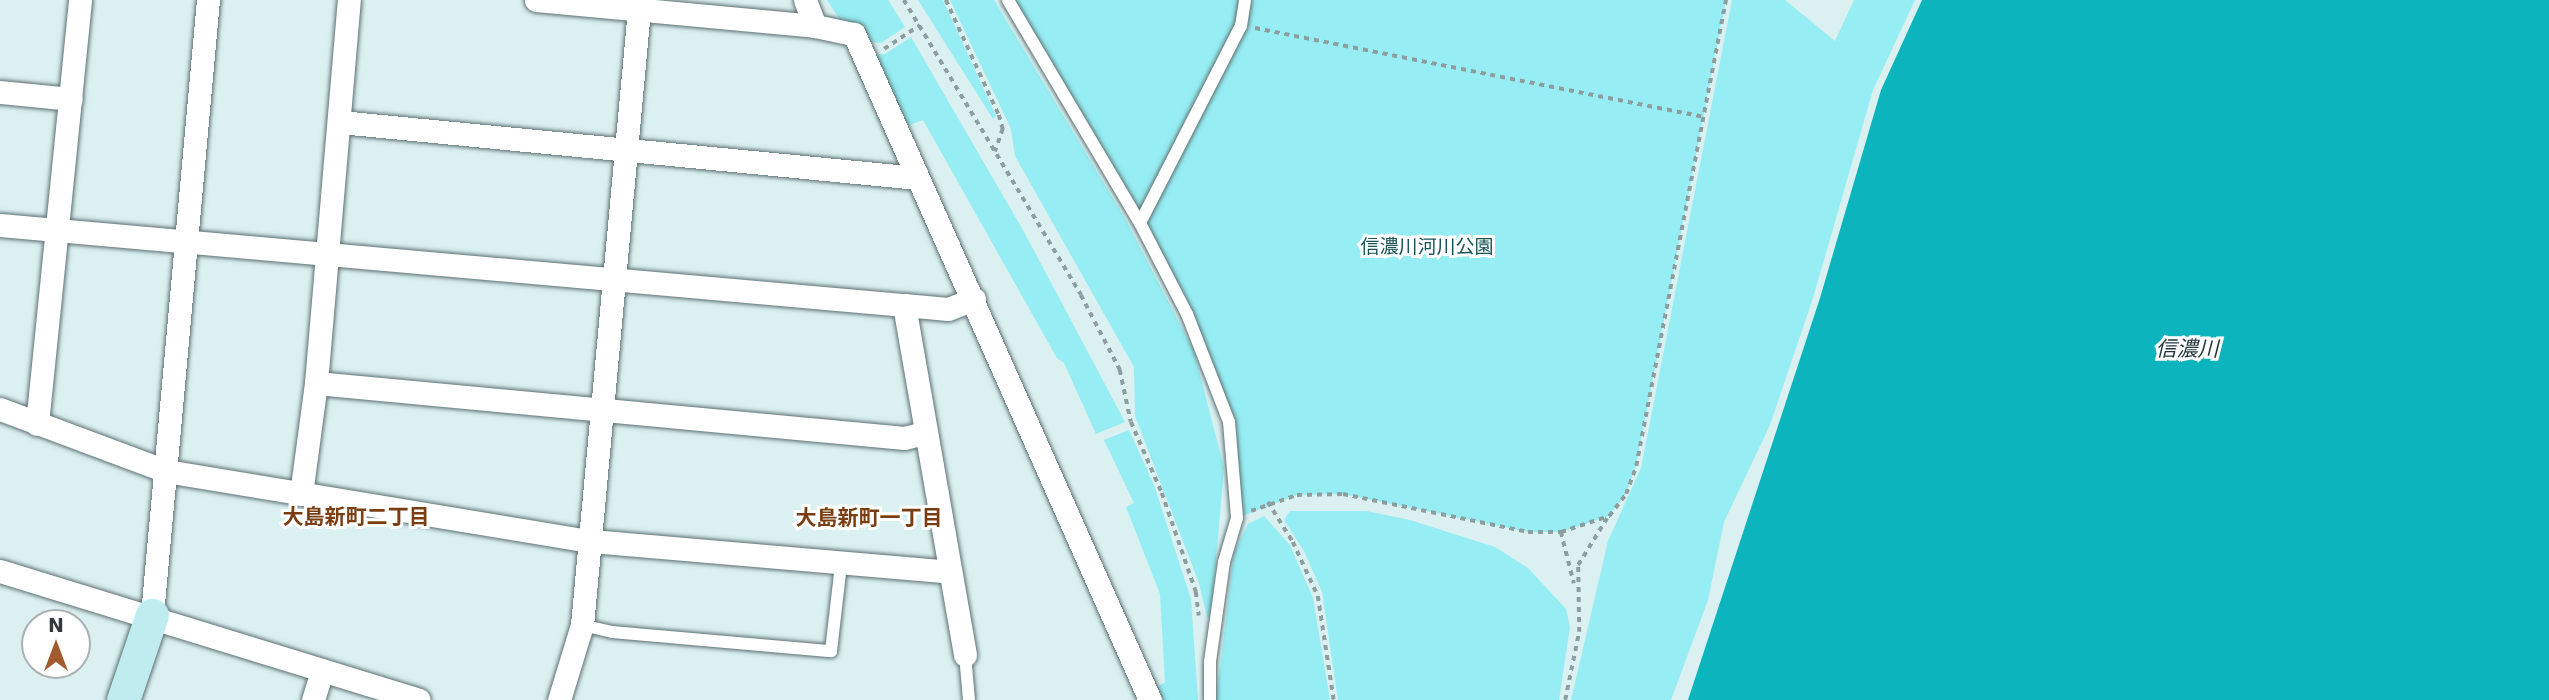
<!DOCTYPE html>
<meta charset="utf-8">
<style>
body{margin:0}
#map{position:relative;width:2549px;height:700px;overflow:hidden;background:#daf0f1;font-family:"DejaVu Sans","Noto Sans JP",sans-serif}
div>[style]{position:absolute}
.green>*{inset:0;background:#96edf3}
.water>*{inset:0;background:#0cb4be}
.path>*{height:3.5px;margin-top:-1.75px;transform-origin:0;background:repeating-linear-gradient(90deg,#8e9e9f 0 5px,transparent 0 10px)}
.roads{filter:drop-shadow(0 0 2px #5d7071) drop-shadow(0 0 2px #5d7071)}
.lane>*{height:12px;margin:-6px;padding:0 6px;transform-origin:6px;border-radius:6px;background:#fff}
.street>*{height:23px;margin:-11.5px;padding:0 11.5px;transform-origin:11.5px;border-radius:11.5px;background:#fff}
.secondary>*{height:33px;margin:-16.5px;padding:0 16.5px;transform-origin:16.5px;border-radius:16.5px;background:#bfecef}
span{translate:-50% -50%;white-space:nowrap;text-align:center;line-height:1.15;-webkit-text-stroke:6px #fff;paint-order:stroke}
.park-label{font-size:19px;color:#175256}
.water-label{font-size:21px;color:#1f3739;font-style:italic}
.neighbourhood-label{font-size:21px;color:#7b3e12;font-weight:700}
.north{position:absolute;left:21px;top:609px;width:70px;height:70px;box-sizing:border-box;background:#fff;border:2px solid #adb0b1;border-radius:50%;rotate:0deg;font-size:19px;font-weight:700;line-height:28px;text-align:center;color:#323a3b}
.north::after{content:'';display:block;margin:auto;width:24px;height:32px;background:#a05b2e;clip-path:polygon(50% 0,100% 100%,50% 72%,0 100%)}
</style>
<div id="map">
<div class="green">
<i style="clip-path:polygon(827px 0,888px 0,905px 27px,881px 43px,866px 42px,840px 20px)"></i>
<i style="clip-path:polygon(918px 0,943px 0,996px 116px,993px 119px)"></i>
<i style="clip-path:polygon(950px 0,994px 0,1126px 220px,1194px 351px,1224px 468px,1211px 617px,1207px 617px,1199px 583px,1135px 416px,1134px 367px,1015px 156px,1011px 129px)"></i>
<i style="clip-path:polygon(1008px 0,1726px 0,1636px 466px,1626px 494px,1609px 516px,1561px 532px,1528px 532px,1343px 494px,1297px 495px,1237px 518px,1229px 422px,1187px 314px)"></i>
<i style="clip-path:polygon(1732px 0,1785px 0,1835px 41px,1854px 0,1915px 0,1873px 90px,1813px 298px,1770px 425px,1724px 522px,1708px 600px,1671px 700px,1571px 700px,1608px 541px,1641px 468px)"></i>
<i style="clip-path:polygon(911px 37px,1023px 230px,1125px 422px,1096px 434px,1064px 363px,1057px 358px,923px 120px,904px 127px,869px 55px,885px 54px)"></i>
<i style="clip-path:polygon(1129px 430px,1154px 485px,1191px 599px,1198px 700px,1162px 700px,1158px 687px,1165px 682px,1160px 594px,1126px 507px,1134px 503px,1104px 440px)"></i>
<i style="clip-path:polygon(1290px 511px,1366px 511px,1410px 520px,1495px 547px,1528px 568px,1566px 609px,1570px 627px,1559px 700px,1338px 700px,1322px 592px,1304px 551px,1284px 520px)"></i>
<i style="clip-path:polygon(1264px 516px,1290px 545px,1313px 598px,1330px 700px,1216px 700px,1234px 552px,1248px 524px)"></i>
</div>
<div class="water">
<i style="clip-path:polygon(1922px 0,2549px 0,2549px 700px,1688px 700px,1820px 298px,1881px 90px)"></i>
</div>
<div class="path">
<i style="left:904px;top:0;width:344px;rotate:59deg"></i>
<i style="left:1081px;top:295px;width:85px;rotate:62.5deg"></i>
<i style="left:1120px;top:370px;width:53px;rotate:78.1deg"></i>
<i style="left:1131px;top:422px;width:77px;rotate:66.4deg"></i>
<i style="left:1162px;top:493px;width:105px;rotate:71deg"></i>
<i style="left:1196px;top:592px;width:24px;rotate:83deg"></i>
<i style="left:946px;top:0;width:127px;rotate:65.3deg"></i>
<i style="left:999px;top:115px;width:15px;rotate:74deg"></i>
<i style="left:1003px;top:129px;width:24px;rotate:109deg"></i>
<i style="left:1255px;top:28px;width:457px;rotate:11.2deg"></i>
<i style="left:884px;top:49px;width:43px;rotate:-33.7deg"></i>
<i style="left:1268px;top:502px;width:47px;rotate:58deg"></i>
<i style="left:1293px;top:542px;width:60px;rotate:65.2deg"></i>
<i style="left:1318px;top:596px;width:105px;rotate:81.3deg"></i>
<i style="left:1251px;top:511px;width:49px;rotate:-19.2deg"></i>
<i style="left:1297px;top:495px;width:46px;rotate:-1.2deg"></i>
<i style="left:1343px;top:494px;width:189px;rotate:11.6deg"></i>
<i style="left:1528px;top:532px;width:33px"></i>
<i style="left:1561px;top:532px;width:51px;rotate:-18.4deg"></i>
<i style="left:1609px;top:516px;width:28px;rotate:-52deg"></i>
<i style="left:1626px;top:494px;width:30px;rotate:-70deg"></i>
<i style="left:1636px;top:466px;width:475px;rotate:-79.1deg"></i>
<i style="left:1561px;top:532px;width:53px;rotate:75.7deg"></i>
<i style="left:1565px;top:700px;width:69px;rotate:-78.4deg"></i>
<i style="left:1579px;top:632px;width:67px;rotate:-90.9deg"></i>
<i style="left:1578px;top:565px;width:55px;rotate:-58.3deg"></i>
</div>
<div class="roads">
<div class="lane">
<i style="left:1008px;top:0;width:259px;rotate:59.4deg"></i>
<i style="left:1140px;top:223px;width:102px;rotate:62.7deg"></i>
<i style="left:1187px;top:314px;width:116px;rotate:68.7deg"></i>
<i style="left:1229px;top:422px;width:96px;rotate:85.2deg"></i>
<i style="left:1237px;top:518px;width:46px;rotate:106.5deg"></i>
<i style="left:1224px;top:562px;width:101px;rotate:98deg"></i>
<i style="left:1210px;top:662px;width:38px;rotate:90deg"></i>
<i style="left:1140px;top:223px;width:221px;rotate:-62.9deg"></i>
<i style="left:1241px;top:26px;width:26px;rotate:-81deg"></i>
<i style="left:582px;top:625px;width:31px;rotate:13deg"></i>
<i style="left:612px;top:632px;width:220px;rotate:5deg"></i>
<i style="left:831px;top:651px;width:87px;rotate:-83.4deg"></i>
<i style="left:965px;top:655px;width:45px;rotate:84.9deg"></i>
</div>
<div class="street">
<i style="left:536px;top:0;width:280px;rotate:5.3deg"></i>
<i style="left:815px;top:26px;width:40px;rotate:12deg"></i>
<i style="left:854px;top:34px;width:729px;rotate:66.04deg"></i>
<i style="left:805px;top:0;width:28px;rotate:69deg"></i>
<i style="left:0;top:92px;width:71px;rotate:5.6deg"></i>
<i style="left:340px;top:122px;width:580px;rotate:5.54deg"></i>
<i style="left:0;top:225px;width:908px;rotate:5.06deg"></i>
<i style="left:904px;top:305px;width:44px;rotate:5.2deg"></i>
<i style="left:948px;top:309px;width:28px;rotate:-21deg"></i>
<i style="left:904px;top:305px;width:355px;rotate:80.1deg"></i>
<i style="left:316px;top:383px;width:591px;rotate:5.34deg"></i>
<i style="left:904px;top:438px;width:21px;rotate:-14deg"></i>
<i style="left:0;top:409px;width:177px;rotate:20.5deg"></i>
<i style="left:166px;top:471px;width:431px;rotate:9.4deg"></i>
<i style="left:591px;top:541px;width:359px;rotate:4.9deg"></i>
<i style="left:37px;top:424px;width:426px;rotate:-84.2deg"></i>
<i style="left:301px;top:494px;width:112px;rotate:-82.3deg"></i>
<i style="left:316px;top:383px;width:384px;rotate:-85.1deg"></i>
<i style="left:0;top:571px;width:438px;rotate:17.1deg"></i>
<i style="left:152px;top:615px;width:618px;rotate:-84.8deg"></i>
<i style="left:313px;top:700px;width:30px;rotate:-73deg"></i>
<i style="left:559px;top:700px;width:78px;rotate:-73deg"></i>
<i style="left:582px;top:625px;width:619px;rotate:-84.71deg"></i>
</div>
<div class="secondary">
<i style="left:123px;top:700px;width:90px;rotate:-71.2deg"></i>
</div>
</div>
<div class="park-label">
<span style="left:1427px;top:247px">信濃川河川公園</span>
</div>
<div class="water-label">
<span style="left:2187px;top:349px">信濃川</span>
</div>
<div class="neighbourhood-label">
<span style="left:356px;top:517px">大島新町二丁目</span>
<span style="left:869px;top:518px">大島新町一丁目</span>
</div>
<div class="north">N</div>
</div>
